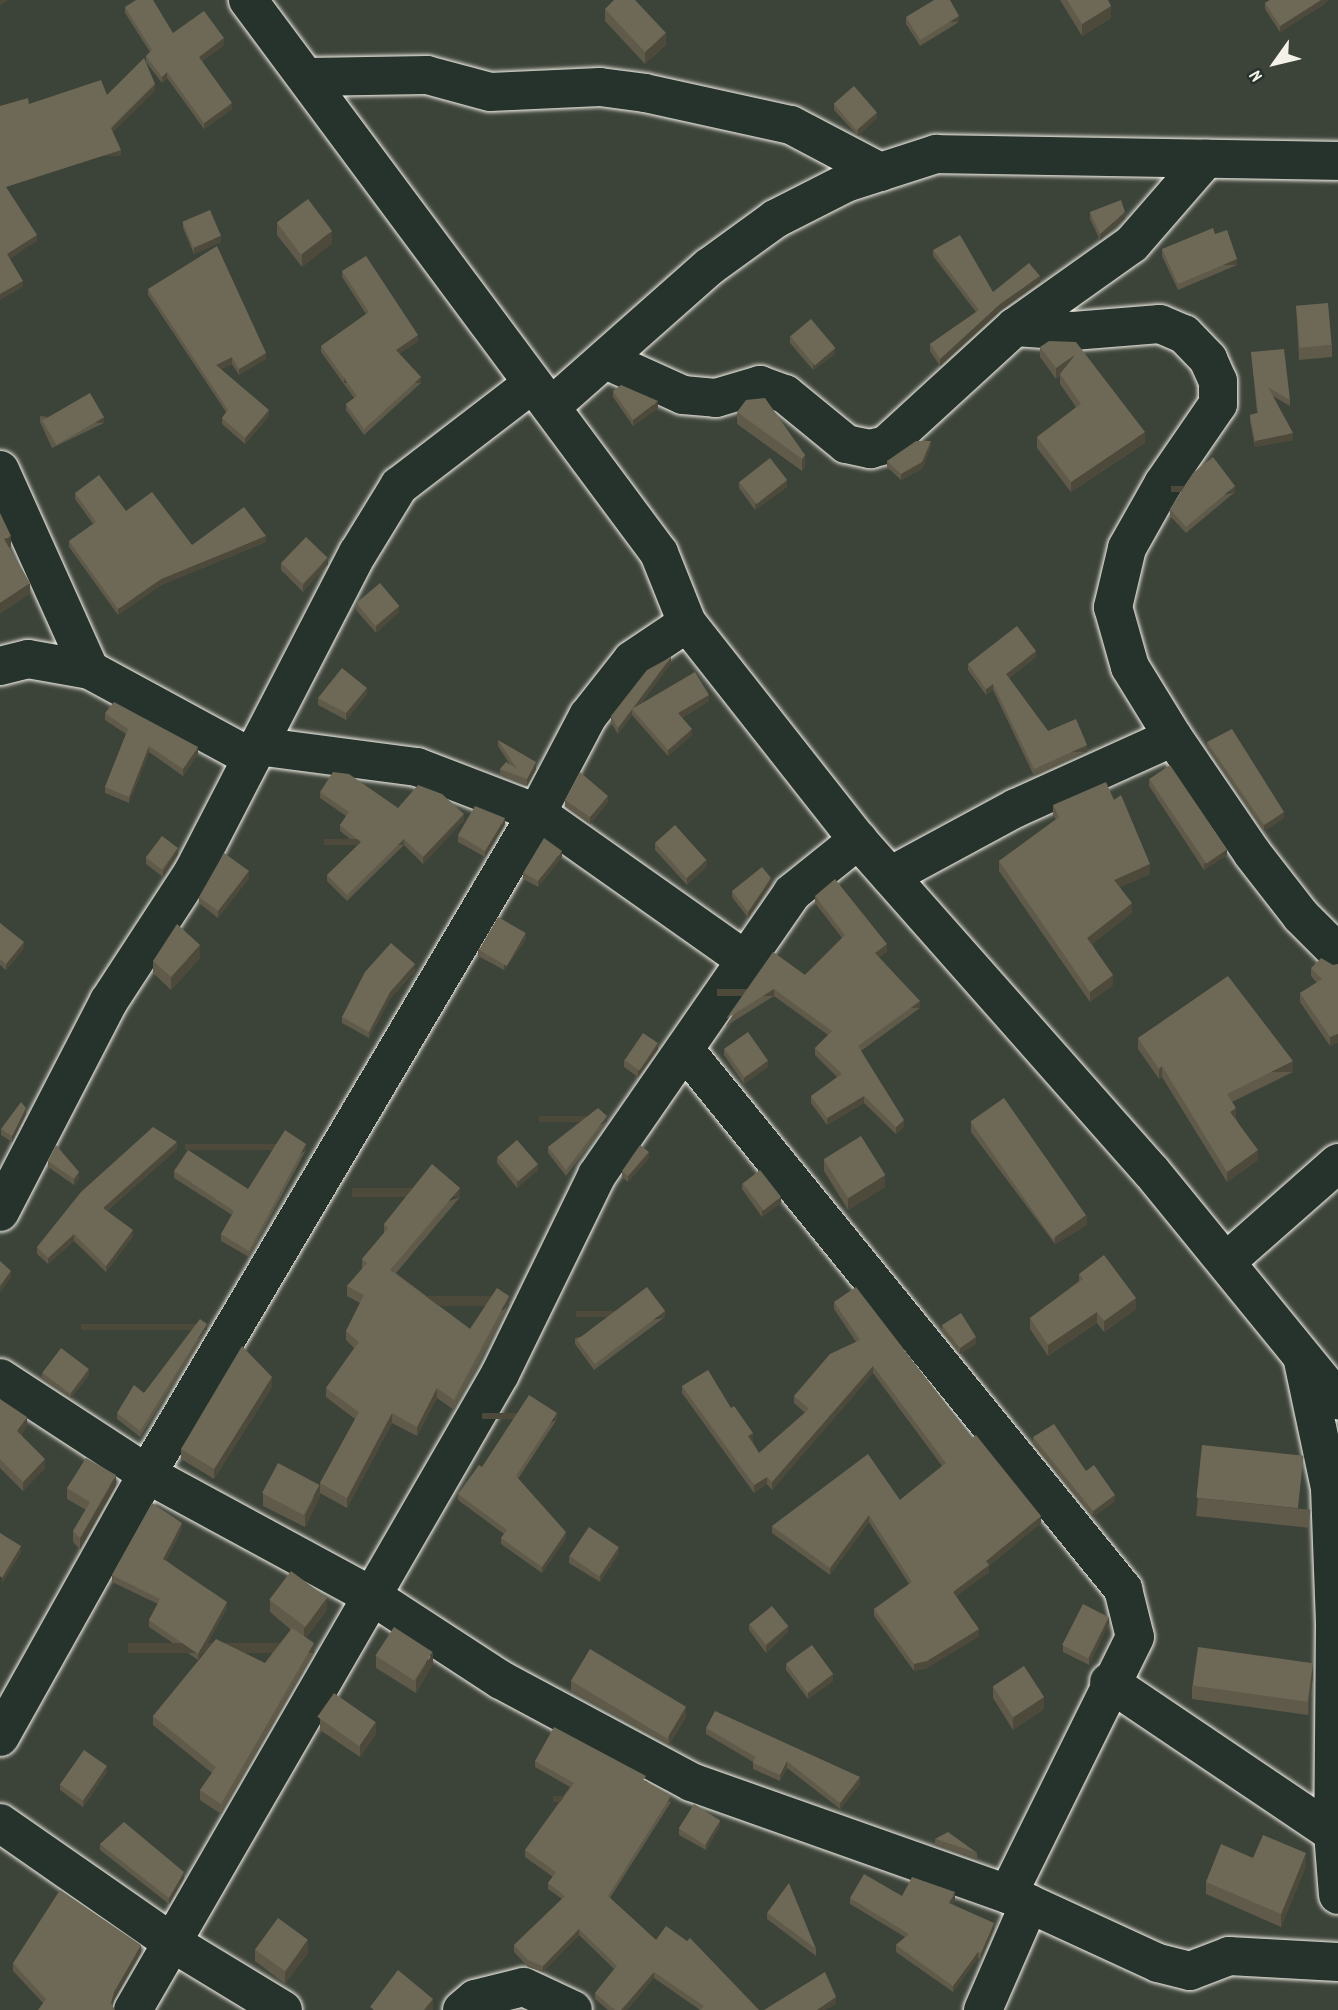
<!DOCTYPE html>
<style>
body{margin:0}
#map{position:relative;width:1338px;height:2010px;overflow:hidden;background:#3c4339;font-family:Dekko,sans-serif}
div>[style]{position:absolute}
.roads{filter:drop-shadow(0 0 2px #f4f1e8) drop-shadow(0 0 2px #f4f1e8)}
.minor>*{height:38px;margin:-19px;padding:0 19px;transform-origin:19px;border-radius:19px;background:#26332d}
.wall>*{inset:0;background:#5f5a4a;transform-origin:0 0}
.shaded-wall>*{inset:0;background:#4d4a3c;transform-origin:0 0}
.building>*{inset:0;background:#6e6956;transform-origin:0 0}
span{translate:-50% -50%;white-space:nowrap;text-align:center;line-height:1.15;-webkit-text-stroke:6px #26332d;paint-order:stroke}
.north{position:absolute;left:1240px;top:28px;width:70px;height:70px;-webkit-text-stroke:5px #26332d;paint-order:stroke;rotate:236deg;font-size:19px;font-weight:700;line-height:28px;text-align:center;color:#f4f1e8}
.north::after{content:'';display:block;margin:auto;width:24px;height:32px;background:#f4f1e8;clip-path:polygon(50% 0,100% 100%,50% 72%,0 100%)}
</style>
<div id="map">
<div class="roads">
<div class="minor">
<i style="left:248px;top:0;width:689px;rotate:53.38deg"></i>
<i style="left:659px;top:553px;width:75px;rotate:68.2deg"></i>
<i style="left:687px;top:623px;width:276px;rotate:51.8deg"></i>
<i style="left:858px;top:840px;width:442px;rotate:48.5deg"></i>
<i style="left:1151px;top:1171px;width:296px;rotate:50.8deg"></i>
<i style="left:307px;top:77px;width:120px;rotate:-1deg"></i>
<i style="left:427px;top:75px;width:65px;rotate:15.1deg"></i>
<i style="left:490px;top:92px;width:110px;rotate:-2.6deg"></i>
<i style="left:600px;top:87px;width:45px;rotate:7.6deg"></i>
<i style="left:645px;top:93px;width:149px;rotate:12.4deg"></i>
<i style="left:791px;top:125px;width:101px;rotate:27.8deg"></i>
<i style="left:1015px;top:327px;width:58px;rotate:3.9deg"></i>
<i style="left:1073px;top:331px;width:87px;rotate:-4.6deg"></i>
<i style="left:1160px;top:324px;width:26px;rotate:23deg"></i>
<i style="left:1184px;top:334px;width:35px;rotate:46deg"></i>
<i style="left:1208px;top:359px;width:24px;rotate:66deg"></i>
<i style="left:1218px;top:381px;width:23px;rotate:90deg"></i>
<i style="left:1218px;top:404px;width:97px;rotate:124.5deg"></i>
<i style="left:1163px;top:484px;width:73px;rotate:119.4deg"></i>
<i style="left:1127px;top:548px;width:61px;rotate:103.3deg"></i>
<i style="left:1113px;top:607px;width:62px;rotate:74.2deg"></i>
<i style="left:1130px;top:667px;width:82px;rotate:58.4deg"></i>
<i style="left:1173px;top:737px;width:140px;rotate:55.7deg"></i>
<i style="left:1252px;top:853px;width:80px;rotate:52.1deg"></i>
<i style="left:1301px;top:916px;width:52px;rotate:45deg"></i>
<i style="left:608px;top:361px;width:82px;rotate:24.4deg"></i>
<i style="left:683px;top:395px;width:33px;rotate:5deg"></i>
<i style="left:716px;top:398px;width:46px;rotate:-16.5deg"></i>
<i style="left:760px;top:385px;width:27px;rotate:20deg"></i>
<i style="left:785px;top:394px;width:79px;rotate:39.3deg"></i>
<i style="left:846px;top:444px;width:25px;rotate:12deg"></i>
<i style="left:870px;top:449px;width:16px;rotate:-14deg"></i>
<i style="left:886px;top:445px;width:175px;rotate:-42.5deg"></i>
<i style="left:1015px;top:327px;width:143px;rotate:-35.4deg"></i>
<i style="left:1132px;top:244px;width:113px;rotate:-49deg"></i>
<i style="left:553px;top:405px;width:208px;rotate:-41.5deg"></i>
<i style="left:709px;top:267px;width:82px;rotate:-36deg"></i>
<i style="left:775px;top:219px;width:80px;rotate:-26.9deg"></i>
<i style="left:846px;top:183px;width:95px;rotate:-17.9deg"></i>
<i style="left:936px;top:154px;width:402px;rotate:1deg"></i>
<i style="left:0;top:470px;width:219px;rotate:65.8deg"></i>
<i style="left:0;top:666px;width:29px;rotate:-14deg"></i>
<i style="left:28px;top:659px;width:63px;rotate:10.1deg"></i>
<i style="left:90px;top:670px;width:184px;rotate:28.5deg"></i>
<i style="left:257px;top:746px;width:161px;rotate:7.5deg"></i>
<i style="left:417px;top:767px;width:129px;rotate:21deg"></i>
<i style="left:537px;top:813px;width:253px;rotate:35.2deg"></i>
<i style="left:890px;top:876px;width:143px;rotate:-28.4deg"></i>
<i style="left:1016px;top:808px;width:172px;rotate:-24.3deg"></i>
<i style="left:685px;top:1050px;width:695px;rotate:50.9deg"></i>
<i style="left:1123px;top:1589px;width:49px;rotate:76deg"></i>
<i style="left:1135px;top:1637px;width:287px;rotate:116.3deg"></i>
<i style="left:0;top:1212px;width:237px;rotate:-62.7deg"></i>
<i style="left:109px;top:1001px;width:154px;rotate:-56.9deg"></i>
<i style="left:193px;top:872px;width:359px;rotate:-62.7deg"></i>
<i style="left:358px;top:553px;width:79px;rotate:-58.5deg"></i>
<i style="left:399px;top:486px;width:168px;rotate:-37.5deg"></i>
<i style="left:1227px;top:1261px;width:148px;rotate:-41.4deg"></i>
<i style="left:1303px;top:1361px;width:130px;rotate:78deg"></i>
<i style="left:1330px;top:1488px;width:136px;rotate:87.9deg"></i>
<i style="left:1335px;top:1624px;width:209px;rotate:90.5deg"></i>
<i style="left:1333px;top:1833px;width:62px;rotate:85.4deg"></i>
<i style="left:0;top:1378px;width:176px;rotate:33.1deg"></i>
<i style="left:147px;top:1474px;width:256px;rotate:28.5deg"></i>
<i style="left:372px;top:1596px;width:154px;rotate:33.1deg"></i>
<i style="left:501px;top:1680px;width:216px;rotate:28.2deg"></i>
<i style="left:691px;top:1782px;width:336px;rotate:19.5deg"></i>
<i style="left:1008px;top:1894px;width:165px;rotate:24.7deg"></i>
<i style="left:1158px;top:1963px;width:33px;rotate:14deg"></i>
<i style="left:1190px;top:1971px;width:42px;rotate:-21deg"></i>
<i style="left:1229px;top:1956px;width:109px;rotate:3.2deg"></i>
<i style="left:1109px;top:1682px;width:270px;rotate:34deg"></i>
<i style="left:0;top:1737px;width:301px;rotate:-60.8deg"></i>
<i style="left:147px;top:1474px;width:767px;rotate:-59.46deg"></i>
<i style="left:537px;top:813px;width:110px;rotate:-62.3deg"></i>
<i style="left:588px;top:716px;width:71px;rotate:-51.8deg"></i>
<i style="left:632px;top:660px;width:66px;rotate:-33.9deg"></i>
<i style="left:0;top:1823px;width:208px;rotate:34.8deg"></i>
<i style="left:171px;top:1942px;width:131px;rotate:31.3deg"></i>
<i style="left:133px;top:2010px;width:734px;rotate:-60.01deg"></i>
<i style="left:500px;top:1374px;width:221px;rotate:-64deg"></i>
<i style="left:597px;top:1175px;width:343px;rotate:-55.3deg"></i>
<i style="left:792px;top:893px;width:85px;rotate:-38.8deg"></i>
<i style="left:462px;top:2010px;width:17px;rotate:-40deg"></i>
<i style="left:475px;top:1999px;width:50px;rotate:-13.8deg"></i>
<i style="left:524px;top:1987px;width:54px;rotate:25.1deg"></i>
<i style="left:983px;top:2010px;width:116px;rotate:-66.5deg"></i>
</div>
</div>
<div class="wall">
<i style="clip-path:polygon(1060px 0,1108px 0,1111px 18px,1082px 36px)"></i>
<i style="clip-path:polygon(1270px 0,1328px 0,1323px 5px,1280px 32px,1265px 9px,1265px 3px)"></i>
<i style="clip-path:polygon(125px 7px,173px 33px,224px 45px,202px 61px,232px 109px,204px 129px,167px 78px,162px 83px,146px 62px,146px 56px,150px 52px,125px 13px)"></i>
<i style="clip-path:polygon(605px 9px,666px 45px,645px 64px,605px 21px)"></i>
<i style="clip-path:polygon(906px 17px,959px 22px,920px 46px,906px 24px)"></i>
<i style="clip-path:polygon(834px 104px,877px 118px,858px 136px,834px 110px)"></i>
<i style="clip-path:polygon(1090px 212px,1125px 218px,1100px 240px,1090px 219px)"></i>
<i style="clip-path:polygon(183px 222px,221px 242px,194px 254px,183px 228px)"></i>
<i style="clip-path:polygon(277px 222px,332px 243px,302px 267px,277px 235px)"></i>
<i style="clip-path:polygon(1215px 234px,1237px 265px,1178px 290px,1162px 256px,1162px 249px)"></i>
<i style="clip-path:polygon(933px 250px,993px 292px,1040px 282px,1000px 311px,940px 366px,930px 351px,930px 344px,976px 312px,933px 256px)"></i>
<i style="clip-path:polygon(342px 271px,418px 341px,399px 354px,421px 383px,364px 435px,346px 410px,346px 404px,354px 398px,321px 352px,321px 346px,366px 314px,342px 277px)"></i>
<i style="clip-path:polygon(148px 289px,266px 359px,239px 375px,232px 364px,221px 369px,269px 416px,245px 444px,222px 424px,222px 418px,226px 412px,148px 295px)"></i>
<i style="clip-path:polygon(1296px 305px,1332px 345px,1332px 357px,1299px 360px)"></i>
<i style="clip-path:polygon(790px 336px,835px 354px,813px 370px,790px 343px)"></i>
<i style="clip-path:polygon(1040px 347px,1145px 443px,1071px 492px,1037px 448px,1037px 437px,1076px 407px,1060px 384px,1060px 376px,1056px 379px,1040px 357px)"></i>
<i style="clip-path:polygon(1251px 352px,1290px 400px,1290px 406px,1273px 396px,1293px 440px,1255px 447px,1250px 421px,1250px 415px,1257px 413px)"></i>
<i style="clip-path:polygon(613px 391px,658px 408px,633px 426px,613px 397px)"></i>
<i style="clip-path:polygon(737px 412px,805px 455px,805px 467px,802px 471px,737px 424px)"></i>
<i style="clip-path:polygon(40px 416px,104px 423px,52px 448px,40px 422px)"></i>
<i style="clip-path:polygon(931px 447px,922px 469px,901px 480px,887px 467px,887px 461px)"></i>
<i style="clip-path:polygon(739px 482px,787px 487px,755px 510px,739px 488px)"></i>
<i style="clip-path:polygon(1235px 492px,1186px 533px,1170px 516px,1170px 509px)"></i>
<i style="clip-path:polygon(75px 493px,126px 511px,192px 545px,266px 542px,161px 585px,118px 615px,69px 547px,69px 541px,93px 524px,75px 499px)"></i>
<i style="clip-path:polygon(281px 563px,328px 564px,303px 592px,281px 570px)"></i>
<i style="clip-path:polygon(356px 603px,399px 612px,376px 633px,356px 610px)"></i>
<i style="clip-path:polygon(1036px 657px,1009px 678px,1048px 731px,1087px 752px,1034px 776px,993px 690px,986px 695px,968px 670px,968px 664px)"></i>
<i style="clip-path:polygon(671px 663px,640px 705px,709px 701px,682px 718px,692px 735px,668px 756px,632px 715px,618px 734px,611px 723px,611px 716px)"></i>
<i style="clip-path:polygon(367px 694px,346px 720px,318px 705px,318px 698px)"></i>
<i style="clip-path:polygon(105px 713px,198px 754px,183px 776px,149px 752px,129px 803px,105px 793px,105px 787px,126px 734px,105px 720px)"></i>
<i style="clip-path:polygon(498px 740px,536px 769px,527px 786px,500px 775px,500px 769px,510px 765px,498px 746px)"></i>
<i style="clip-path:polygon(1207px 742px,1284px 818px,1264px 831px,1207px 748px)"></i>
<i style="clip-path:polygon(1149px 779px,1227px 855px,1204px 870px,1149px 786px)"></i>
<i style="clip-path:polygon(320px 792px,398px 808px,464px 820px,423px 864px,404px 845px,347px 901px,327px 881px,327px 875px,358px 845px,340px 831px,340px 825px,346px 816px,320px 798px)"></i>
<i style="clip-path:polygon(565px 800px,608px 802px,590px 824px,565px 806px)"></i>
<i style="clip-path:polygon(1053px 805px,1150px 874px,1120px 887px,1132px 913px,1092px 944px,1113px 985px,1090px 1002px,999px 871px,999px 861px,1056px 820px,1053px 815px)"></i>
<i style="clip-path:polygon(505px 824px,485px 857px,458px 842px,458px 835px)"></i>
<i style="clip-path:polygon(655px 843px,707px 866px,687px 885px,655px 850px)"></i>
<i style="clip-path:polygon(178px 854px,163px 877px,146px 864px,146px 858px)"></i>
<i style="clip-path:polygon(562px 857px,538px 887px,523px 879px,523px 873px)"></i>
<i style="clip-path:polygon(249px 878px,218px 918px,199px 903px,199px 897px)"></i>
<i style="clip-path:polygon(771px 884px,748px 918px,732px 897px,732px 891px)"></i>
<i style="clip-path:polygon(815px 896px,887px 952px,879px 957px,920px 1008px,861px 1051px,904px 1127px,896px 1134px,864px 1103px,827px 1125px,811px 1103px,811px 1096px,837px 1077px,815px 1055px,815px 1048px,828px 1035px,774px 996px,726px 1026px,773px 952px,805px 975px,842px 938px,815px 903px)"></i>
<i style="clip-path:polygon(0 923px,24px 948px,6px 970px,0 965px)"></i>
<i style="clip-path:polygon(526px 939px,504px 970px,478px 956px,478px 949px)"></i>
<i style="clip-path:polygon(200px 958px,171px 990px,153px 973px,153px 961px)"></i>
<i style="clip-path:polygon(1333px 965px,1330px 1046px,1300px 1002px,1300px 993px,1317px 983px,1311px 976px,1311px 968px)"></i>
<i style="clip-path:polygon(415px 971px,390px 999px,369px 1038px,342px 1023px,342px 1017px)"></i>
<i style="clip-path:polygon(1138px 1038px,1293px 1072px,1232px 1102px,1236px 1119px,1258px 1160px,1227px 1182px,1162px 1077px,1159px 1079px,1138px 1049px)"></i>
<i style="clip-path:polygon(658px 1049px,638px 1077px,624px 1067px,624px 1060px)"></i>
<i style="clip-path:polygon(724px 1049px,768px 1067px,744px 1084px,724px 1055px)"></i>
<i style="clip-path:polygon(26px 1114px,12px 1142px,1px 1135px,1px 1129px)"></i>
<i style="clip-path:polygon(607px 1122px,566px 1176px,548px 1153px,548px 1147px)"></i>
<i style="clip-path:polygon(971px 1122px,1087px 1225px,1055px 1244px,971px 1132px)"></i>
<i style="clip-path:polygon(177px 1149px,107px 1211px,133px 1236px,106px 1272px,74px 1241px,48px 1264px,37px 1254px,37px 1247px)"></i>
<i style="clip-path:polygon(306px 1150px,249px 1257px,221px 1241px,221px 1234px,232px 1215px,174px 1178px,174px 1171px,248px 1189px)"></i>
<i style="clip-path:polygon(497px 1157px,538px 1170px,517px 1188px,497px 1163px)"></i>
<i style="clip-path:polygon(649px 1158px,628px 1182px,622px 1177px,622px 1171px)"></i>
<i style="clip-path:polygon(824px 1159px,885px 1187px,848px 1210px,824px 1171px)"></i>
<i style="clip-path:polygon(48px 1161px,79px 1179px,74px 1185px,48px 1167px)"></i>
<i style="clip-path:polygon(742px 1183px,781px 1203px,762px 1217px,742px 1189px)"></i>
<i style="clip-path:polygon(460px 1197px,396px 1273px,470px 1329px,509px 1306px,454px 1410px,437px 1398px,417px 1436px,392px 1423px,347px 1508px,320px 1493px,320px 1483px,355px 1419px,326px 1397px,326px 1388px,354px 1348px,346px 1340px,346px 1331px,360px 1303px,347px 1296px,347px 1286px,362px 1269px,362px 1259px,384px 1233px,384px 1224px)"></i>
<i style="clip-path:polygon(1079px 1274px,1136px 1309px,1104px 1332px,1097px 1323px,1048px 1356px,1030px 1329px,1030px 1318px,1079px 1281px)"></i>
<i style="clip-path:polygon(834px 1302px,972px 1438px,1041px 1523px,989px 1566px,989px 1572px,956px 1596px,979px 1636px,927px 1668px,914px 1671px,874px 1616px,874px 1609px,909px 1584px,869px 1522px,830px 1575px,772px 1533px,772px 1526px,900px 1500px,942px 1466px,873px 1373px,772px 1490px,767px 1484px,754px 1493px,682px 1393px,682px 1386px,731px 1408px,753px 1440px,752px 1441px,759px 1453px,805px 1413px,794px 1403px,794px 1396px,856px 1342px,834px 1309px)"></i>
<i style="clip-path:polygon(665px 1317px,594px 1370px,575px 1344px,575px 1338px)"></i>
<i style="clip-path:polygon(942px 1325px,976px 1344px,960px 1354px,942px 1331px)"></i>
<i style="clip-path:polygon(207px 1330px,140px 1437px,117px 1419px,117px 1413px,144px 1393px)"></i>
<i style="clip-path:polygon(42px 1373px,89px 1375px,71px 1398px,42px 1379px)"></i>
<i style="clip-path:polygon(272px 1387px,214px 1479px,181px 1459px,181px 1449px)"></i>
<i style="clip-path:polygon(0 1399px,27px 1426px,21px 1435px,45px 1468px,23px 1491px,0 1468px)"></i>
<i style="clip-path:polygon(557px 1419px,518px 1479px,566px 1538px,542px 1573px,501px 1544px,501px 1538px,504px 1534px,458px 1500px,458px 1494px,482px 1467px)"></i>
<i style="clip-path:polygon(1033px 1437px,1115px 1501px,1093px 1517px,1033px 1444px)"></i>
<i style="clip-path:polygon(116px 1485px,80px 1549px,73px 1542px,73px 1531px,86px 1510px,67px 1499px,67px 1488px)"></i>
<i style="clip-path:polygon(263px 1494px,320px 1497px,305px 1527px,263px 1506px)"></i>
<i style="left:1198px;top:1498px;width:113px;height:18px;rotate:6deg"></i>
<i style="clip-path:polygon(182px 1529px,166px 1560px,227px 1608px,198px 1660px,149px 1627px,149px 1620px,158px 1604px,112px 1582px,112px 1575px)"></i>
<i style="clip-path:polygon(619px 1553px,600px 1582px,569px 1563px,569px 1556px)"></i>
<i style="clip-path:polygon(270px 1600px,327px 1610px,306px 1638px,314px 1653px,221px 1814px,200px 1800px,200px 1790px,212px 1773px,153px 1725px,153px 1716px,265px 1663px,291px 1630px,270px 1612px)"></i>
<i style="clip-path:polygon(1109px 1623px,1089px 1665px,1063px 1652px,1063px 1645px)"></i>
<i style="clip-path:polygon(749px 1624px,788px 1632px,766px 1653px,749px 1630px)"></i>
<i style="clip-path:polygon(376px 1656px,433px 1664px,416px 1693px,376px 1668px)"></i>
<i style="clip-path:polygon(786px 1664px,833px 1681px,808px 1699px,786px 1670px)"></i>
<i style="clip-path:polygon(1313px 1676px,1308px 1715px,1192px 1699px,1192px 1686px)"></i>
<i style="clip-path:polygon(571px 1681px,686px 1717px,669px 1745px,571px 1691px)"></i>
<i style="clip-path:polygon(993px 1686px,1044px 1709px,1013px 1730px,993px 1698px)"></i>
<i style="clip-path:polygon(320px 1718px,376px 1734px,360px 1757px,320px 1730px)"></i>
<i style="clip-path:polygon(706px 1728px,860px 1784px,840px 1809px,787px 1768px,780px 1781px,753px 1769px,753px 1762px,706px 1734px)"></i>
<i style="clip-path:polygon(535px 1761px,646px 1781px,671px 1802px,610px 1898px,656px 1940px,759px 2010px,700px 2010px,654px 1978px,627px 2010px,608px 2010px,595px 1999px,595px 1993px,614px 1969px,579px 1935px,543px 1972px,528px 1967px,514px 1952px,514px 1945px,562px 1899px,548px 1889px,548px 1883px,553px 1877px,525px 1857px,525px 1850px,570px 1787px,535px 1767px)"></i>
<i style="clip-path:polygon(107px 1772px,83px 1807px,60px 1790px,60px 1784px)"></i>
<i style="clip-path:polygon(720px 1826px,706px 1850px,679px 1835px,679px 1829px)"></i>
<i style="clip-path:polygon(935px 1839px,977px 1853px,977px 1860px,935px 1845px)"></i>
<i style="clip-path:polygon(100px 1844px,184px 1878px,169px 1904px,100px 1850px)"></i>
<i style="clip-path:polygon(1306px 1866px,1281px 1927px,1206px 1894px,1206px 1882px)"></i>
<i style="clip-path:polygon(902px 1896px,955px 1899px,952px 1904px,994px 1929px,981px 1959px,978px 1958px,953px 1992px,896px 1952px,896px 1945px,905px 1937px,850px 1904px,850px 1898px)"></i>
<i style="clip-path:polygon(767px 1913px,816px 1949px,816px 1956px,767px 1919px)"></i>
<i style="clip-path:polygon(255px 1949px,308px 1953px,285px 1984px,255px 1961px)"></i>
<i style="clip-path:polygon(141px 1952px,114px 2000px,112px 2005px,43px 2003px,13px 1971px,13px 1963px)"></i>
</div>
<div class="shaded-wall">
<i style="clip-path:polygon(0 0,8px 0,0 6px)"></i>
<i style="clip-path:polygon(1321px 0,1328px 0,1323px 5px,1280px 32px,1280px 26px)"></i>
<i style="clip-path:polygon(1111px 6px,1111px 18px,1082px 36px,1082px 24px)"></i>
<i style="left:959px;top:16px;width:6px;height:46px;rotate:90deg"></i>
<i style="clip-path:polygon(666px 33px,666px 45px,645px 64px,645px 52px)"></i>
<i style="clip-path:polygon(224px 38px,224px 45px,199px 63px,199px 57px)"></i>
<i style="clip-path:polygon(167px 72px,167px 78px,162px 83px,162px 77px)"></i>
<i style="clip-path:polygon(155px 84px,155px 91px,111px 134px,111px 128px)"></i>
<i style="clip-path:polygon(232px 103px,232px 109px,204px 129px,204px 123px)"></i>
<i style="clip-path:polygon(877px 112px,877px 118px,858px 136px,858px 129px)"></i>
<i style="left:121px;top:150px;width:6px;height:121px;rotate:90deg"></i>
<i style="clip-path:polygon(1125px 212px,1125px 218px,1100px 240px,1100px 234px)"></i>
<i style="clip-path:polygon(332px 231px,332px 243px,302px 267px,302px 254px)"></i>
<i style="clip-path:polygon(37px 235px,37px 241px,7px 261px,7px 254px)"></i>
<i style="clip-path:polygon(221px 236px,221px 242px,194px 254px,194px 248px)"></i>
<i style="left:1237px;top:259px;width:6px;height:64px;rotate:90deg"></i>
<i style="clip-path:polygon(1040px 276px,1040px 282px,1000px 311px,940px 366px,940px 359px,1000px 304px)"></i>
<i style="clip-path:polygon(23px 281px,23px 287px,0 300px,0 294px)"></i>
<i style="clip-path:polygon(418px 335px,418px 341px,396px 356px,396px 350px)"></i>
<i style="clip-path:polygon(835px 348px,835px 354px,813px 370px,813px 364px)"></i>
<i style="clip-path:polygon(266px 353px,266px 359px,239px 375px,239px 369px)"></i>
<i style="clip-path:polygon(1075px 355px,1060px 374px,1060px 376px,1056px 379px,1056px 368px)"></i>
<i style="clip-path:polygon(232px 357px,232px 364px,216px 371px,216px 365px)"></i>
<i style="left:421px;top:377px;width:6px;height:77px;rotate:90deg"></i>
<i style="clip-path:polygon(658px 401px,658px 408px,633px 426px,633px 420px)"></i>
<i style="clip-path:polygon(269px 410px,269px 416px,245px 444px,245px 438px)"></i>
<i style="left:104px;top:417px;width:6px;height:58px;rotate:90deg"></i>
<i style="clip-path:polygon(1145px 432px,1145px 443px,1071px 492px,1071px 482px)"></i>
<i style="clip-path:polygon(1293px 433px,1293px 440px,1255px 447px,1255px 441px)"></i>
<i style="clip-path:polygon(931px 441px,931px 447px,922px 469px,901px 480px,901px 474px)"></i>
<i style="clip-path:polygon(805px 455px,805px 467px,802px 471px,802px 459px)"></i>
<i style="clip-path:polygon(787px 480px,787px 487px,755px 510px,755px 504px)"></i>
<i style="left:1235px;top:486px;width:6px;height:64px;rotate:90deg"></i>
<i style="clip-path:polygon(11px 536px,11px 547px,4px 549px,4px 539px)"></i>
<i style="clip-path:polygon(266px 536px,266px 542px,161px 585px,118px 615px,118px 609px,161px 579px)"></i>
<i style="clip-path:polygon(328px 558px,328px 564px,303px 592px,303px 585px)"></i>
<i style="clip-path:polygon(30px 583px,30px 594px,0 614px,0 603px)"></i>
<i style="clip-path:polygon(399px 606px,399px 612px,376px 633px,376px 626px)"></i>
<i style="clip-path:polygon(1036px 651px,1036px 657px,1006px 680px,1006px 674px)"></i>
<i style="clip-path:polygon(671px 657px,671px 663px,635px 712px,632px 709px,632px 715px,618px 734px,618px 728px)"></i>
<i style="clip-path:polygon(993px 684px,993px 690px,986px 695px,986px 689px)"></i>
<i style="clip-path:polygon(367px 688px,367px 694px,346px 720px,346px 713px)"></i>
<i style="clip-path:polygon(709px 695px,709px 701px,678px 720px,678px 713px)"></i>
<i style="clip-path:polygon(692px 729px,692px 735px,668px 756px,668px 750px)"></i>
<i style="left:1087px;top:745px;width:7px;height:58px;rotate:90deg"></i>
<i style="clip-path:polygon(149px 746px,149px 752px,129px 803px,129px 797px)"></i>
<i style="clip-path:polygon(198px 747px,198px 754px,183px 776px,183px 769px)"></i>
<i style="clip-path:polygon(536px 762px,536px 769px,527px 786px,527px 779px)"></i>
<i style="clip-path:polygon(608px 796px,608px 802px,590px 824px,590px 817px)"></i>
<i style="clip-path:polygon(1284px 812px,1284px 818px,1264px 831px,1264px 825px)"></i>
<i style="clip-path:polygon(464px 814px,464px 820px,423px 864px,423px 857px)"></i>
<i style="clip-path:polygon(505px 818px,505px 824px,485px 857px,485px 851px)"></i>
<i style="left:404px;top:839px;width:6px;height:80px;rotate:90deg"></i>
<i style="clip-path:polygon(178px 848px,178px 854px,163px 877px,163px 871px)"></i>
<i style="clip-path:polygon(1227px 849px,1227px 855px,1204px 870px,1204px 864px)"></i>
<i style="clip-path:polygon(562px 851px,562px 857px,538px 887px,538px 881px)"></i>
<i style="clip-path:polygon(707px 860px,707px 866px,687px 885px,687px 878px)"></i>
<i style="clip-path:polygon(1150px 864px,1150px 874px,1114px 890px,1114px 880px)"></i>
<i style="clip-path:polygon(249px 871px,249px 878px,218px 918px,218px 911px)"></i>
<i style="clip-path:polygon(771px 878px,771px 884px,748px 918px,748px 912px)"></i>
<i style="clip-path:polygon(1132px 903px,1132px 913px,1087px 948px,1087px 938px)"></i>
<i style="clip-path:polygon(526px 933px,526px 939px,504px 970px,504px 964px)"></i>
<i style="clip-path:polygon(24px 942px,24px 948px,6px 970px,6px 964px)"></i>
<i style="clip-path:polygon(887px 944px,887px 952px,875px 960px,875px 953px)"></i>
<i style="clip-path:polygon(200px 945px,200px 958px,171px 990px,171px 977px)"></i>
<i style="clip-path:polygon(415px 964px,415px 971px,390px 999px,369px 1038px,369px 1032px,390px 992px)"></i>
<i style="clip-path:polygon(1113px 975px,1113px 985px,1090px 1002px,1090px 992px)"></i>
<i style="left:774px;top:989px;width:7px;height:57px;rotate:90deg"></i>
<i style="left:920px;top:1001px;width:7px;height:77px;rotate:90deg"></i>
<i style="clip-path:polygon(1338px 1034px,1338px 1043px,1330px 1046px,1330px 1037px)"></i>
<i style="clip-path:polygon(658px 1043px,658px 1049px,638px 1077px,638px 1070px)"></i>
<i style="clip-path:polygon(768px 1061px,768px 1067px,744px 1084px,744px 1078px)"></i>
<i style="left:1293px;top:1061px;width:11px;height:74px;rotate:90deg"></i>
<i style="clip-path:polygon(1162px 1066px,1162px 1077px,1159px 1079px,1159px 1069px)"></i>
<i style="clip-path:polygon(864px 1096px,864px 1103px,827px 1125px,827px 1118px)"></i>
<i style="clip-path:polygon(26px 1108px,26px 1114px,12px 1142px,12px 1136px)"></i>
<i style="clip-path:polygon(1236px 1108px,1236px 1118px,1230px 1122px,1230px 1112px)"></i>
<i style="left:607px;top:1116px;width:6px;height:68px;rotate:90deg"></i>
<i style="clip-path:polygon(904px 1120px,904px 1127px,896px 1134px,896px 1127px)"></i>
<i style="clip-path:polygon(177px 1142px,177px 1149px,103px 1214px,103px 1208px)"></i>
<i style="left:306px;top:1144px;width:6px;height:121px;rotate:90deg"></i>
<i style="clip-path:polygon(1258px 1150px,1258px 1160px,1227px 1182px,1227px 1172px)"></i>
<i style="clip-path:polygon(649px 1152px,649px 1158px,628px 1182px,628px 1176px)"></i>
<i style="clip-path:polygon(538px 1164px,538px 1170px,517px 1188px,517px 1181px)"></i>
<i style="clip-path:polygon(79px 1172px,79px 1179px,74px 1185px,74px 1179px)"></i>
<i style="clip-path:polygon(885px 1175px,885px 1187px,848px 1210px,848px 1197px)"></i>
<i style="left:460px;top:1188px;width:9px;height:108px;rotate:90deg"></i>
<i style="clip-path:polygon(781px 1197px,781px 1203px,762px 1217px,762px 1211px)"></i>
<i style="clip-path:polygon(1087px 1215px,1087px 1225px,1055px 1244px,1055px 1234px)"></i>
<i style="clip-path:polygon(133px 1230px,133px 1236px,106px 1272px,106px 1266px)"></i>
<i style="clip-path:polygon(74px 1234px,74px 1241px,48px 1264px,48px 1258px)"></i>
<i style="clip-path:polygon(11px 1271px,11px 1277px,0 1293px,0 1286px)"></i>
<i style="left:509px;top:1296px;width:10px;height:118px;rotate:90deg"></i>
<i style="clip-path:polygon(1136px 1298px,1136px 1309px,1104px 1332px,1104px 1321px)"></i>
<i style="left:665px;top:1311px;width:6px;height:89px;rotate:90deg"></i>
<i style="clip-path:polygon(1097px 1312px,1097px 1323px,1048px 1356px,1048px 1345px)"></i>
<i style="left:207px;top:1324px;width:6px;height:126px;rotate:90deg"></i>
<i style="clip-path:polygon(976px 1337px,976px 1344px,960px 1354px,960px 1348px)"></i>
<i style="clip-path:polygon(873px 1366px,873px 1373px,772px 1490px,772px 1482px)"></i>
<i style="clip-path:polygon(89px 1369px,89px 1375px,71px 1398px,71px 1392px)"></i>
<i style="clip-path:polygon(272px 1377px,272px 1387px,214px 1479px,214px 1469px)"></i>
<i style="clip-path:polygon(437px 1388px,437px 1398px,417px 1436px,417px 1427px)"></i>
<i style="clip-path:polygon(392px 1413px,392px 1423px,347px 1508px,347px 1498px)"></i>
<i style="left:557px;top:1413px;width:6px;height:75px;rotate:90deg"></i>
<i style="clip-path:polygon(27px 1417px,27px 1426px,17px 1440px,17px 1431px)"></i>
<i style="clip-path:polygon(753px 1433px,753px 1440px,748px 1443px,748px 1436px)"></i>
<i style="clip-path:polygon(45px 1459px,45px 1468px,23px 1491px,23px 1482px)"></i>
<i style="clip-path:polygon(116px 1475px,116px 1485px,80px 1549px,80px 1538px)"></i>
<i style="clip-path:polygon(767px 1477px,767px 1484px,754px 1493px,754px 1485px)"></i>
<i style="clip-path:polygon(320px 1485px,320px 1497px,305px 1527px,305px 1515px)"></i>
<i style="clip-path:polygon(1115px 1495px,1115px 1501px,1093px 1517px,1093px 1511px)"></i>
<i style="clip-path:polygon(869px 1515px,869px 1522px,830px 1575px,830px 1568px)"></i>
<i style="clip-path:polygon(1041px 1516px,1041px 1523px,989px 1566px,989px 1572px,953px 1599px,953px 1592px,986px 1561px)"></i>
<i style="clip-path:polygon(182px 1523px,182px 1529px,163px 1565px,163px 1559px)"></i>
<i style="clip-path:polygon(566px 1532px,566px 1538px,542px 1573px,542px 1567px)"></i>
<i style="clip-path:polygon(21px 1546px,21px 1553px,2px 1584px,2px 1578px)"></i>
<i style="clip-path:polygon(619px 1547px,619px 1553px,600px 1582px,600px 1576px)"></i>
<i style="clip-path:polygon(327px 1598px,327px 1610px,304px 1641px,304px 1629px)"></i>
<i style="clip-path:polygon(227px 1602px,227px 1608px,198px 1660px,198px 1654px)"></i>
<i style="clip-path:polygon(1109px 1617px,1109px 1623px,1089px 1665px,1089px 1658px)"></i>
<i style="clip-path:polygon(788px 1626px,788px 1632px,766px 1653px,766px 1646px)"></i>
<i style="clip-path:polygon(979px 1629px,979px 1636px,927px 1668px,914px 1671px,914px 1664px)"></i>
<i style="left:314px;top:1643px;width:10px;height:186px;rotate:90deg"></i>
<i style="clip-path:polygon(433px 1652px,433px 1664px,416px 1693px,416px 1680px)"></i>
<i style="clip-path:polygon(1313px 1664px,1313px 1676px,1308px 1715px,1308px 1703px)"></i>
<i style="clip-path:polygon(833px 1674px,833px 1681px,808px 1699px,808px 1693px)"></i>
<i style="clip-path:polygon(1044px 1697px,1044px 1709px,1013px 1730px,1013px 1717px)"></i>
<i style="clip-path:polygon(686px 1706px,686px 1717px,669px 1745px,669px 1735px)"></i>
<i style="clip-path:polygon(376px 1722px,376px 1734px,360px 1757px,360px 1745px)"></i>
<i style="clip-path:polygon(787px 1761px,787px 1768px,780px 1781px,780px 1775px)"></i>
<i style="clip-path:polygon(107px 1766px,107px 1772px,83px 1807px,83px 1801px)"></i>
<i style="clip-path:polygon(860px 1777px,860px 1784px,840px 1809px,840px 1803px)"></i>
<i style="left:671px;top:1796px;width:6px;height:118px;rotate:90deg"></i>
<i style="clip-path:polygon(720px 1820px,720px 1826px,706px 1850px,706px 1844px)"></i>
<i style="clip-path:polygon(1306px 1853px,1306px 1866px,1281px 1927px,1281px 1914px)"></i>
<i style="clip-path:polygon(184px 1872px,184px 1878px,169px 1904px,169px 1898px)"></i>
<i style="clip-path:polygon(955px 1892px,955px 1899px,949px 1909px,949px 1903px)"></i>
<i style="clip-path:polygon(994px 1923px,994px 1929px,981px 1959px,981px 1953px)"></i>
<i style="clip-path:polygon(579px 1929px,579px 1935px,543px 1972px,543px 1966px)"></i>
<i style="clip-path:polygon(308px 1940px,308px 1953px,285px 1984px,285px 1972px)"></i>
<i style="clip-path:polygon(141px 1945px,141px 1952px,114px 2000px,111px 2010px,111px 2003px,114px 1992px)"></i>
<i style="clip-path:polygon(978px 1952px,978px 1958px,953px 1992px,953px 1986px)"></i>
<i style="clip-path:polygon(654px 1972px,654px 1978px,627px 2010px,621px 2010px)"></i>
<i style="clip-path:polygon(836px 1997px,836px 2004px,826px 2010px,817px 2010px)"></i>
<i style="clip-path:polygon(433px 1999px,433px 2010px,424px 2010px)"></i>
</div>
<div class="building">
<i style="clip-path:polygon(136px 0,153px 0,173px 33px,204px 11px,224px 38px,199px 57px,232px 103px,204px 123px,167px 72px,162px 77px,146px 56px,152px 50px,125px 7px)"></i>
<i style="clip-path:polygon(614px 0,635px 0,666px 33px,645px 52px,605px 9px)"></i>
<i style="clip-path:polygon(934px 0,950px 0,959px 16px,920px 40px,906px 17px)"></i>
<i style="clip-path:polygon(1067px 0,1108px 0,1111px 6px,1082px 24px)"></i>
<i style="clip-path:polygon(1270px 0,1321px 0,1280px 26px,1265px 3px)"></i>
<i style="clip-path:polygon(144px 58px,155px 84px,111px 128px,121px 150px,6px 187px,37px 235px,7px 254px,23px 281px,0 294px,0 106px,28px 98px,29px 104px,101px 80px,107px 95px)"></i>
<i style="left:854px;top:86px;width:35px;height:27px;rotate:49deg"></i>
<i style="left:308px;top:199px;width:40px;height:39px;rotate:53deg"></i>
<i style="clip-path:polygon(1121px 200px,1125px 212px,1100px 234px,1090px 212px)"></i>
<i style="left:210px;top:210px;width:28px;height:30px;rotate:67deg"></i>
<i style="clip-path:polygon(1213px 228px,1215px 234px,1227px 230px,1237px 259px,1178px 284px,1162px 249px)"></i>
<i style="clip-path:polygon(960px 235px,993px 292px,1029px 263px,1040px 276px,1000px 304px,940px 359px,930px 344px,979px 310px,933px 250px)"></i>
<i style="clip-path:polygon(217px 246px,266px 353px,239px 369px,232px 357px,216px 365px,269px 410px,245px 438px,222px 418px,228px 410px,148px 289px)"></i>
<i style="clip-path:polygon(366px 256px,418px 335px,396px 350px,421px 377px,364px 429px,346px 404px,357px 396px,321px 346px,369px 312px,342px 271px)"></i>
<i style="left:1328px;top:303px;width:42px;height:32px;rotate:85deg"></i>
<i style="left:811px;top:319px;width:38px;height:27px;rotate:50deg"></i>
<i style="clip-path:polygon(1049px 341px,1076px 342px,1145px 432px,1071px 482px,1037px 437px,1081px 404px,1060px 374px,1075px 355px,1056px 368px,1040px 347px)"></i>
<i style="clip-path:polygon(1284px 349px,1290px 400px,1268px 387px,1293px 433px,1255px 441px,1250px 415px,1258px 413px,1251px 352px)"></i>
<i style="clip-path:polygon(621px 385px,658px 401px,633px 420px,613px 391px)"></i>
<i style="left:90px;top:393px;width:28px;height:55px;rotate:60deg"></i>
<i style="clip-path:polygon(765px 398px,805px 455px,802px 459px,737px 412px,746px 400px)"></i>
<i style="clip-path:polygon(916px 441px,931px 441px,922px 462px,901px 474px,887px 461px)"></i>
<i style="clip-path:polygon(1213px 457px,1235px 486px,1186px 527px,1170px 509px,1193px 473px)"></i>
<i style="left:770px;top:458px;width:28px;height:39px;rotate:52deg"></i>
<i style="clip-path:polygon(99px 475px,126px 511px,152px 492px,192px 545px,244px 507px,266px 536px,161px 579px,118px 609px,69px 541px,96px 522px,75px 493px)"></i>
<i style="clip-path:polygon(0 513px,11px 536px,4px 539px,30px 583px,0 603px)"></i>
<i style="left:306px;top:537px;width:30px;height:36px;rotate:44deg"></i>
<i style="left:380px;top:583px;width:30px;height:31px;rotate:50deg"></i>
<i style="clip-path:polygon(1017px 626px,1036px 651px,1006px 674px,1048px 731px,1076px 719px,1087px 745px,1034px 769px,993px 684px,986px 689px,968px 664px)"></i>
<i style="clip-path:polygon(671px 657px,618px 728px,611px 716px,647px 670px)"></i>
<i style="clip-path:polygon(342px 668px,367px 688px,346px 713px,318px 698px)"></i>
<i style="clip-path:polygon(695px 672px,709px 695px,678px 713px,692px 729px,668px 750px,632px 709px)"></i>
<i style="clip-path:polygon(114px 702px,198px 747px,183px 769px,149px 746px,129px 797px,105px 787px,128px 729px,105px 713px)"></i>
<i style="clip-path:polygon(1232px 729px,1284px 812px,1264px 825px,1207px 742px)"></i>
<i style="clip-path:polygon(498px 740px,536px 762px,527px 779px,500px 769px,506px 762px,517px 769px)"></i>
<i style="left:1170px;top:765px;width:102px;height:25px;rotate:56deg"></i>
<i style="clip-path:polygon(333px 772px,349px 774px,398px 808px,418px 785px,442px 794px,464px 814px,423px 857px,404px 839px,347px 895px,327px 875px,361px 842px,340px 825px,349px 812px,320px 792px)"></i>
<i style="clip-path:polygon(580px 772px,608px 796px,590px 817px,565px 800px)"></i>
<i style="clip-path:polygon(1106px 782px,1114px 800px,1121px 795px,1150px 864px,1114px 880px,1132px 903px,1087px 938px,1113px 975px,1090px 992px,999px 861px,1059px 817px,1053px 805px)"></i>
<i style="clip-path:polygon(475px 806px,505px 818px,485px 851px,458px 835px)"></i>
<i style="left:675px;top:825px;width:47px;height:27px;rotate:48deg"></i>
<i style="left:162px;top:836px;width:20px;height:27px;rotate:37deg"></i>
<i style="clip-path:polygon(544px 838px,562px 851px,538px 881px,523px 873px)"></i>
<i style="clip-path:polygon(224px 853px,249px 871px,218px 911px,199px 897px)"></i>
<i style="clip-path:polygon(762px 867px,771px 878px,748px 912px,732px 891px)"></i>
<i style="clip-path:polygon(835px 879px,887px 944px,875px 953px,920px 1001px,858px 1046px,904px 1120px,896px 1127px,864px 1096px,827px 1118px,811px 1096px,842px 1074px,815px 1048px,832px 1031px,774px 989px,726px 1019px,773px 952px,805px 975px,845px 935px,815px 896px)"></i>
<i style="left:498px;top:917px;width:32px;height:38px;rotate:30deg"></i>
<i style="clip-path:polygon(0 923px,24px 942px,6px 964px,0 959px)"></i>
<i style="clip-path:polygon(177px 924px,200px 945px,171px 977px,153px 961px)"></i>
<i style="clip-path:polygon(391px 943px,415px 964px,390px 992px,369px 1032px,342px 1017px,365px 972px)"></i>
<i style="clip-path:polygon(1321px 958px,1333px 965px,1338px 964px,1338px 1034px,1330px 1037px,1300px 993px,1322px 979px,1311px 968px)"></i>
<i style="clip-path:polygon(1228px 976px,1293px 1061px,1227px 1094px,1236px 1108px,1230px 1112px,1258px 1150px,1227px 1172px,1162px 1066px,1159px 1069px,1138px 1038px)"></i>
<i style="left:748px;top:1032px;width:35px;height:29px;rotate:55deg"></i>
<i style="left:643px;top:1033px;width:18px;height:33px;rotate:34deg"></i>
<i style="left:1004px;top:1098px;width:143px;height:41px;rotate:55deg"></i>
<i style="clip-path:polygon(21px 1102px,26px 1108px,12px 1136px,1px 1129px)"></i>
<i style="clip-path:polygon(598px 1108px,607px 1116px,566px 1170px,548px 1147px)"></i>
<i style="clip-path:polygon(153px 1127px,177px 1142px,103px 1208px,133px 1230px,106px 1266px,74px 1234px,48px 1258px,37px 1247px,81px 1192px)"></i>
<i style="clip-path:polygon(285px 1130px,306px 1144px,249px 1251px,221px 1234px,234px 1211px,174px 1171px,188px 1150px,248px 1189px)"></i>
<i style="left:861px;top:1136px;width:46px;height:44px;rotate:58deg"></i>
<i style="left:517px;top:1140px;width:32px;height:26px;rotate:49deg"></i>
<i style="clip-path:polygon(56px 1145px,79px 1172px,74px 1179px,48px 1161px)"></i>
<i style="clip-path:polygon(640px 1145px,649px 1152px,628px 1176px,622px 1171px)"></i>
<i style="clip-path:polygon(432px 1164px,460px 1188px,390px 1270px,470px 1329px,497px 1288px,509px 1296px,454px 1400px,437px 1388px,417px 1427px,392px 1413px,347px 1498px,320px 1483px,359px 1412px,326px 1388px,359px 1342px,346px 1331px,364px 1295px,347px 1286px,367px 1263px,362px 1259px,388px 1228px,384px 1224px)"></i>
<i style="left:760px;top:1170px;width:34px;height:22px;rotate:52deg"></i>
<i style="clip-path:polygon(1104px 1255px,1136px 1298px,1104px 1321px,1097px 1312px,1048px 1345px,1030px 1318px,1083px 1279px,1079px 1274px)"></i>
<i style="clip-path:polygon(0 1261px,11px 1271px,0 1286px)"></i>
<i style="left:647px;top:1287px;width:30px;height:88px;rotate:53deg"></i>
<i style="clip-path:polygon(856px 1287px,972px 1438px,976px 1435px,1041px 1516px,986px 1561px,989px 1565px,953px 1592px,979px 1629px,927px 1661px,914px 1664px,874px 1609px,912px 1582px,869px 1515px,830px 1568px,772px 1526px,868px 1454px,900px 1500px,946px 1463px,873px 1366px,772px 1482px,767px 1477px,754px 1485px,682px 1386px,708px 1370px,731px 1408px,734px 1406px,753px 1433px,748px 1436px,759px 1453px,809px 1409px,794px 1396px,830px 1354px,860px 1340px,834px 1302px)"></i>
<i style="clip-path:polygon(961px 1313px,976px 1337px,960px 1348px,942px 1325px)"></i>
<i style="clip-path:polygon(200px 1319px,207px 1324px,140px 1431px,117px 1413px,134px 1385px,144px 1393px)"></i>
<i style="clip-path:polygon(242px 1346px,272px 1377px,214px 1469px,181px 1449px)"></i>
<i style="left:61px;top:1348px;width:35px;height:31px;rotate:37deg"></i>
<i style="clip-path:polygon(529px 1395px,557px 1413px,516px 1476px,566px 1532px,542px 1567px,501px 1538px,507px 1530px,458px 1494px,479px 1465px,482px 1467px)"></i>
<i style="clip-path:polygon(0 1399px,27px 1417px,17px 1431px,45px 1459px,23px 1482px,0 1459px)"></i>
<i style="clip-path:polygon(1054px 1424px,1086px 1471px,1094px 1465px,1115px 1495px,1093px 1511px,1033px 1437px)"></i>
<i style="left:1202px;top:1445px;width:102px;height:53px;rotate:6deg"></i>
<i style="clip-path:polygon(86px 1458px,116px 1475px,80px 1538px,73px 1531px,90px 1502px,67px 1488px)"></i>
<i style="left:278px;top:1463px;width:47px;height:34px;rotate:28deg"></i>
<i style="clip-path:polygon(152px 1503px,182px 1523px,163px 1559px,227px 1602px,198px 1654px,149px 1620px,160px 1599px,112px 1575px)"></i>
<i style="left:589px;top:1527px;width:36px;height:35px;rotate:34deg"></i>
<i style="clip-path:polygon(0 1533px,21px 1546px,2px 1578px,0 1576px)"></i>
<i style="left:291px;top:1571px;width:45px;height:36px;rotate:37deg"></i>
<i style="left:1083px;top:1604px;width:29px;height:46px;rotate:27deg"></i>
<i style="left:772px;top:1606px;width:26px;height:29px;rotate:51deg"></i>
<i style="left:394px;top:1627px;width:46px;height:34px;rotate:33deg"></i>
<i style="clip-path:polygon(292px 1628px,314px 1643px,221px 1804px,200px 1790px,216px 1767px,153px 1716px,216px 1639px,265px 1663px)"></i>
<i style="left:812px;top:1645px;width:36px;height:32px;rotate:54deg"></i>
<i style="left:1198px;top:1647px;width:116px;height:39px;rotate:8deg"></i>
<i style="left:590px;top:1649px;width:112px;height:37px;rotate:31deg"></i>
<i style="left:1024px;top:1666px;width:37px;height:37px;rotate:57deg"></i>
<i style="left:334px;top:1693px;width:51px;height:29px;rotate:35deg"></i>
<i style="clip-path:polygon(715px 1711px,860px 1777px,840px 1803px,787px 1761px,780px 1775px,753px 1763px,756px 1757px,706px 1728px)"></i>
<i style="clip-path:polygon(554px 1727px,646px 1776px,643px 1780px,671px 1796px,608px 1896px,656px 1940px,666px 1926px,687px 1941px,690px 1938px,759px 2010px,700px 2010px,704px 2006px,654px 1972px,621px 2010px,615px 2010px,595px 1993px,617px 1966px,579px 1929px,543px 1966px,528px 1960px,514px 1945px,565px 1896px,548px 1883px,556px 1872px,525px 1850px,574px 1783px,535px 1761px)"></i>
<i style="left:84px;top:1750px;width:28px;height:42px;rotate:35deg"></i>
<i style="left:694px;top:1804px;width:31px;height:29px;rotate:32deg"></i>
<i style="clip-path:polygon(124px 1822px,184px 1872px,169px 1898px,100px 1844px)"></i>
<i style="clip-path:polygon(948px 1832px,977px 1853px,935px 1839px)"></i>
<i style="clip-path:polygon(1263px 1835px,1306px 1853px,1281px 1914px,1206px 1882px,1221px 1844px,1253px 1858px)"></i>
<i style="clip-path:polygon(864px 1874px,902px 1896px,912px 1877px,955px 1892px,949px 1903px,994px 1923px,981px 1953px,978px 1952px,953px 1986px,896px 1945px,909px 1934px,850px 1898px)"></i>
<i style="clip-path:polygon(789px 1883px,816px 1949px,767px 1913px)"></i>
<i style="clip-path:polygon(60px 1890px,141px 1945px,114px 1992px,111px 2003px,115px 2010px,38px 2010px,46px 1999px,13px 1963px)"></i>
<i style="left:278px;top:1918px;width:37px;height:39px;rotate:36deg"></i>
<i style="clip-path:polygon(398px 1970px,433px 1999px,424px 2010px,374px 2010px,370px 2007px)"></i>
<i style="clip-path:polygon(825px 1972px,836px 1997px,817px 2010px,764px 2010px)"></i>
</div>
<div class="north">N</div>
</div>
